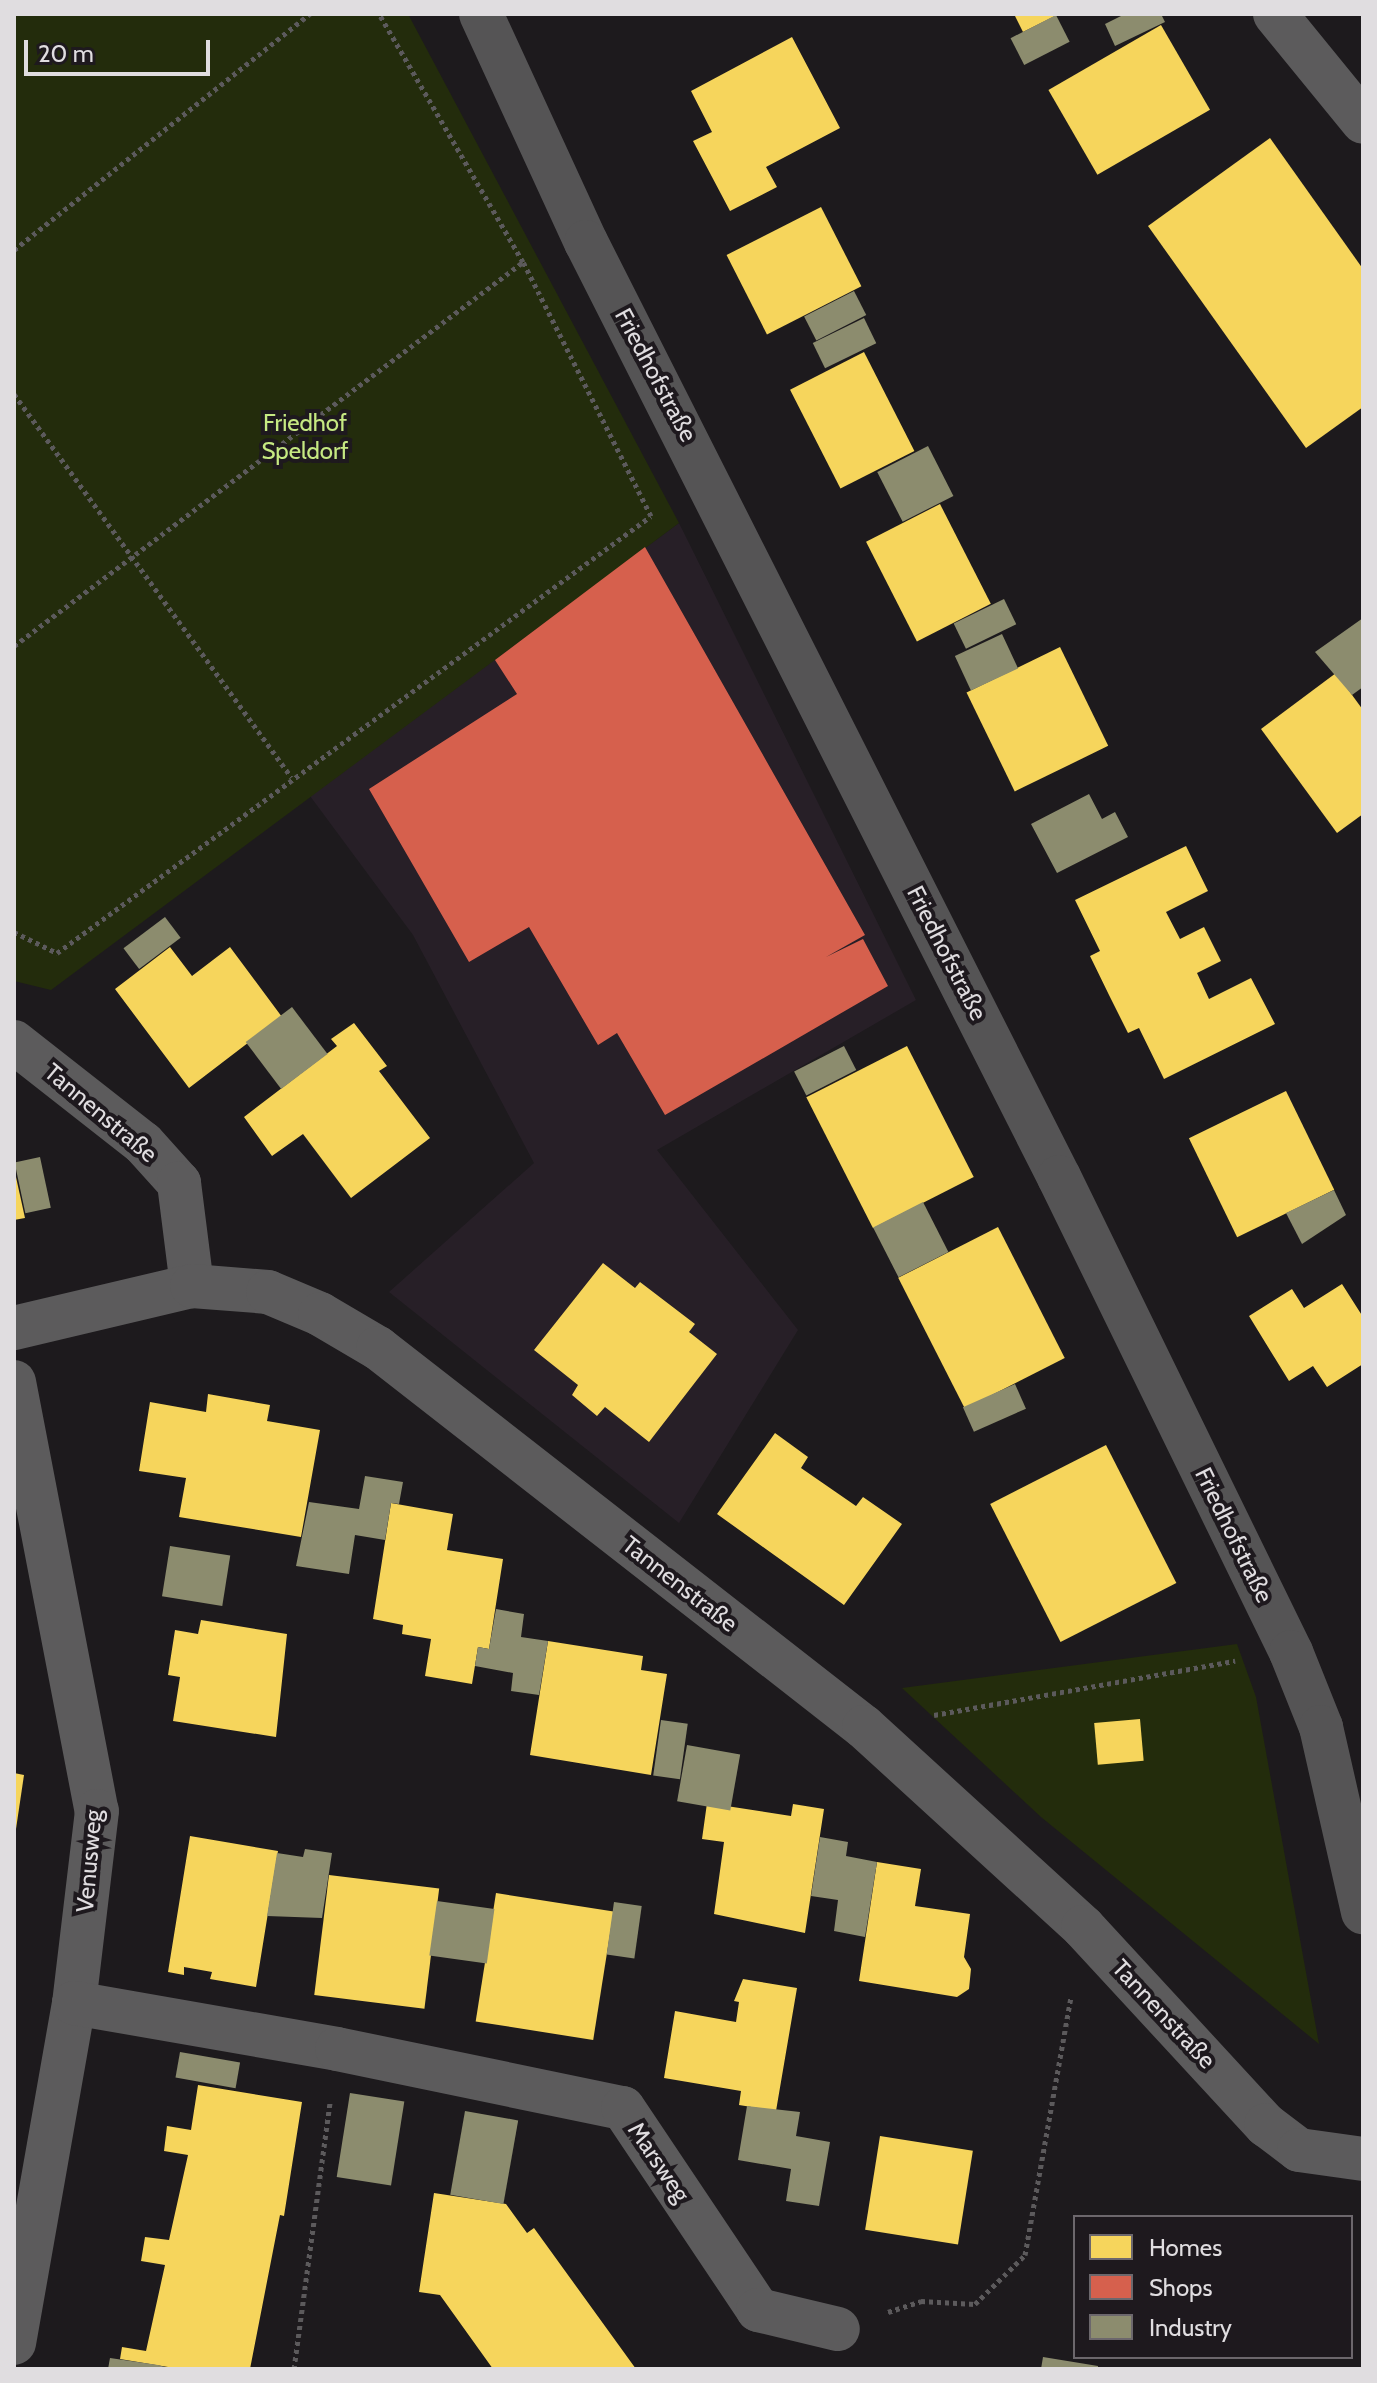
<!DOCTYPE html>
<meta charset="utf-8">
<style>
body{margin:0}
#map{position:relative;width:1377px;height:2383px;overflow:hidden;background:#1d1a1d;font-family:Cabin,sans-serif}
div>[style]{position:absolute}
.built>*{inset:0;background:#271f27}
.green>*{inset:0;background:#232c0c}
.homes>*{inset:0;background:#f6d55c;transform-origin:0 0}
.shops>*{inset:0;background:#d6604d}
.industry>*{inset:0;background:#8c8c6e;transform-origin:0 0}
.path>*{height:5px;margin-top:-2.5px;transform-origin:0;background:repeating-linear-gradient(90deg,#5c5a5c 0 4px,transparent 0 8px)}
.street>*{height:44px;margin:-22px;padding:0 22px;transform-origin:22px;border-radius:22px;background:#5c5b5c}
.secondary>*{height:44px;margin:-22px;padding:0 22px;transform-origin:22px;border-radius:22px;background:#555455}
span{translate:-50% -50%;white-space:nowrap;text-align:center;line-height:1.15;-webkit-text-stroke:8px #1e191e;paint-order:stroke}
.street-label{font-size:24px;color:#e0dde0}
.park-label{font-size:24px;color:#c6e982}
.frame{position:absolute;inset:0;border:16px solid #e0dde0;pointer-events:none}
.legend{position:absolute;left:1073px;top:2215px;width:280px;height:144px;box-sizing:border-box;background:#1e191e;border:2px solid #6c676c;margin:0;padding:10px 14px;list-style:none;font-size:24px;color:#e0dde0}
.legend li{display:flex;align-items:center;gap:16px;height:40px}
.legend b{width:40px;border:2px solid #6c676c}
.scale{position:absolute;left:24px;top:40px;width:186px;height:36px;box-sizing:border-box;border:4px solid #e0dde0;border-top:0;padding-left:10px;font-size:24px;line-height:28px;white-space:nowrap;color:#e0dde0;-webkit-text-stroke:6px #1e191e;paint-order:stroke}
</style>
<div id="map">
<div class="built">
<i style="clip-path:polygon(679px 523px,916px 1000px,657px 1150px,798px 1330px,679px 1523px,389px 1292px,534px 1163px,413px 935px,310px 796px)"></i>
</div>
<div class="green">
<i style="clip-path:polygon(14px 14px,408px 14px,679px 523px,51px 990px,14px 981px)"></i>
<i style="clip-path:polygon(1237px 1644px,1256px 1697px,1319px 2044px,1041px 1817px,902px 1688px)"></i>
</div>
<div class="homes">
<i style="clip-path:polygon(1014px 14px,1059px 14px,1023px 32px)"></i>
<i style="left:1161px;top:25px;width:98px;height:130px;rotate:60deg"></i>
<i style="clip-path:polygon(792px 37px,840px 128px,766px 167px,777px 187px,730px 211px,693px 141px,712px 132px,691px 91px)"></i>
<i style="clip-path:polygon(1270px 138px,1363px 269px,1363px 407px,1306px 448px,1148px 226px)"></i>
<i style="left:821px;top:207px;width:89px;height:106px;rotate:63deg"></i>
<i style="left:864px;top:352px;width:111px;height:83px;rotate:63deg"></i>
<i style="left:940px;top:504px;width:112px;height:83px;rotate:63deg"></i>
<i style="left:1060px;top:647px;width:110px;height:104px;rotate:64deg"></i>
<i style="clip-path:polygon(1336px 673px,1363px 710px,1363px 814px,1337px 833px,1261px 729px)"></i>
<i style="clip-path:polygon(1186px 846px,1208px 891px,1166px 912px,1180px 939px,1204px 927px,1221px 961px,1197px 973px,1209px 999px,1251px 978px,1275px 1024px,1164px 1079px,1139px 1028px,1128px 1033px,1109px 995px,1090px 956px,1100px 951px,1075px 900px)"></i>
<i style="clip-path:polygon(170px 947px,192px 976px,230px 947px,282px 1017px,189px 1088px,115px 989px)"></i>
<i style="clip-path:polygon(354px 1023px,387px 1066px,379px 1071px,430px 1138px,351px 1198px,303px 1134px,272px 1156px,244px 1117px,337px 1046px,331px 1039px)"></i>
<i style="left:907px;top:1046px;width:147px;height:113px;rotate:63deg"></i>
<i style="left:1286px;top:1091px;width:110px;height:108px;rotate:64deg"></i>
<i style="clip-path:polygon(14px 1168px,25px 1218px,14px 1220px)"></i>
<i style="left:998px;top:1227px;width:147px;height:112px;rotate:63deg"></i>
<i style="clip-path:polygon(603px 1263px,635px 1288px,640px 1282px,695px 1324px,689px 1332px,717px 1354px,649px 1442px,605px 1407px,597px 1416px,572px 1395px,578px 1385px,534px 1350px)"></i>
<i style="clip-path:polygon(1342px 1284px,1363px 1317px,1363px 1364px,1327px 1387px,1313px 1366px,1289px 1381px,1249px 1316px,1292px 1289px,1304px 1308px)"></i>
<i style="clip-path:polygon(208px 1394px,270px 1405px,267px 1421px,320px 1430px,301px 1537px,179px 1517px,186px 1478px,139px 1471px,150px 1402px,206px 1412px)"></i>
<i style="clip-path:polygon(775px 1433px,808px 1457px,801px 1468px,856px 1506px,863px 1497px,902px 1524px,844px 1605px,717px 1514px)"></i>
<i style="left:1106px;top:1445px;width:155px;height:130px;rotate:63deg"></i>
<i style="clip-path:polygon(391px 1503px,453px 1514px,447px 1550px,503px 1559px,489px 1649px,478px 1647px,472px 1684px,425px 1676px,431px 1639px,402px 1634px,403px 1625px,373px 1619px)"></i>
<i style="clip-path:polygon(201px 1620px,287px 1634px,276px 1737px,173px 1721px,180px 1677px,168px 1675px,175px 1630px,198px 1634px)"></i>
<i style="clip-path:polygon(548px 1641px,643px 1656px,641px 1670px,667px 1674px,651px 1775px,530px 1755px)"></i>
<i style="left:1140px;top:1719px;width:42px;height:46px;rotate:85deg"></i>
<i style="clip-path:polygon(14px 1773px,24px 1775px,16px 1829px,14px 1829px)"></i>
<i style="clip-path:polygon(707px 1803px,791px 1816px,793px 1804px,824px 1809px,805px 1933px,714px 1914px,724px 1842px,702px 1839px)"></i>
<i style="clip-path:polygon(190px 1836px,278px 1851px,256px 1987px,210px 1979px,212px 1972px,184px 1967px,184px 1975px,168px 1972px)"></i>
<i style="clip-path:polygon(877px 1862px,921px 1869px,915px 1906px,970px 1914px,964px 1957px,971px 1969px,969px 1989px,957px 1997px,859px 1981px)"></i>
<i style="left:329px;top:1875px;width:111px;height:121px;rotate:7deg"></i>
<i style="left:496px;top:1893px;width:119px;height:130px;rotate:9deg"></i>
<i style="clip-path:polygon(743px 1979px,797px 1988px,776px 2111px,739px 2105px,741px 2091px,664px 2078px,675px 2011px,736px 2022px,739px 2002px,734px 2001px)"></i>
<i style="clip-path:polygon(198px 2085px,302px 2102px,284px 2216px,280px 2215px,250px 2369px,180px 2369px,120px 2359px,122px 2347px,146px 2351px,165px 2265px,141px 2261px,145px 2237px,169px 2240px,188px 2155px,164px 2151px,167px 2126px,191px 2130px)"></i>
<i style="left:880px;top:2136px;width:94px;height:95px;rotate:9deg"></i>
<i style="clip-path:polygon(434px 2193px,506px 2204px,527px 2233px,534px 2228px,636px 2369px,493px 2369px,440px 2295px,419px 2292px)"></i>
</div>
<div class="shops">
<i style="clip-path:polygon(645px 547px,865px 935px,826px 957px,863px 939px,888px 986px,665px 1115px,617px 1033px,598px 1045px,529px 927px,469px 962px,369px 789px,517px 694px,495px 660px)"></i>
</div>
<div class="industry">
<i style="clip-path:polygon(1125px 14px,1161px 14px,1165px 22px,1115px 46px,1105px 24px)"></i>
<i style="left:1056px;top:15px;width:30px;height:51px;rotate:63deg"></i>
<i style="left:854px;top:291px;width:27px;height:56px;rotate:63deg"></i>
<i style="left:864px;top:318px;width:28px;height:57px;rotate:64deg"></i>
<i style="left:928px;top:446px;width:56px;height:57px;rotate:63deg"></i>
<i style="left:1004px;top:599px;width:28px;height:56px;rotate:64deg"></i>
<i style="clip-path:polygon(1363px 618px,1363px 687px,1352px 695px,1315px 652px)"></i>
<i style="left:1002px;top:634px;width:38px;height:52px;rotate:65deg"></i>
<i style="clip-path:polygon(1089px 794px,1102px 819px,1115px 812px,1128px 837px,1057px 873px,1031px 824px)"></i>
<i style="left:165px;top:917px;width:26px;height:52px;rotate:53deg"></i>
<i style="left:292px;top:1007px;width:59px;height:58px;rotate:53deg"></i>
<i style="left:844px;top:1046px;width:27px;height:56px;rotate:63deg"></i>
<i style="left:40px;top:1157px;width:52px;height:26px;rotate:78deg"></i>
<i style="clip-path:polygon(1334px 1190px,1346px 1215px,1302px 1244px,1286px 1213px)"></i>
<i style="left:923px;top:1202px;width:56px;height:56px;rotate:63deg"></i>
<i style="left:1015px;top:1384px;width:27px;height:57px;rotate:66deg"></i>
<i style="clip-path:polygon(365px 1476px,403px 1482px,399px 1504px,391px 1503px,385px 1540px,355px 1535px,349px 1574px,296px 1566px,309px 1502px,359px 1509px)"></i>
<i style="left:170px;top:1546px;width:61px;height:51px;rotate:9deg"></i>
<i style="clip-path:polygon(496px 1609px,524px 1614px,521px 1637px,548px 1641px,539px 1695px,511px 1691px,513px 1673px,475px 1666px,478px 1647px,489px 1649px)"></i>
<i style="left:661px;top:1720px;width:27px;height:56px;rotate:8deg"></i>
<i style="left:687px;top:1745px;width:54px;height:57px;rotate:10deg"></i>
<i style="clip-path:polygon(820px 1837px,848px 1842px,846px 1856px,877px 1862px,865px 1937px,834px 1931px,838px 1900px,811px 1896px)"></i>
<i style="clip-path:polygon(305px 1849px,332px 1853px,322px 1918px,267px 1916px,277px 1853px,303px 1857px)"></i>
<i style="left:437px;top:1901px;width:58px;height:55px;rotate:8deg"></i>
<i style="left:614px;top:1902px;width:28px;height:53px;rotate:8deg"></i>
<i style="left:180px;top:2052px;width:61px;height:26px;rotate:10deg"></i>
<i style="left:350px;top:2093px;width:55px;height:85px;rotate:9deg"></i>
<i style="clip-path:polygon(747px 2106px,800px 2112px,796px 2136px,830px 2142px,819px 2206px,786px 2201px,791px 2169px,738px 2160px)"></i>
<i style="left:465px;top:2111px;width:54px;height:85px;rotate:10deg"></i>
<i style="clip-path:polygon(1043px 2357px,1098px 2366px,1098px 2369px,1041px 2369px)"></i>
<i style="clip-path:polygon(110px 2358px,158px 2365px,172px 2369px,108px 2369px)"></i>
</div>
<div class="path">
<i style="left:14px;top:250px;width:379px;rotate:-38.6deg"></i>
<i style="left:14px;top:394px;width:473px;rotate:54.1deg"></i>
<i style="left:14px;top:646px;width:638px;rotate:-37.03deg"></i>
<i style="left:14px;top:932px;width:48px;rotate:26deg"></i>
<i style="left:57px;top:953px;width:737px;rotate:-36.34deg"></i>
<i style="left:651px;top:516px;width:284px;rotate:-116.7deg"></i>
<i style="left:523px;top:262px;width:287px;rotate:-120.1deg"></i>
<i style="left:934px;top:1715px;width:306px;rotate:-10.2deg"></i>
<i style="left:888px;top:2312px;width:35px;rotate:-18deg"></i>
<i style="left:921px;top:2301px;width:54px;rotate:3.2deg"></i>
<i style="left:975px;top:2304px;width:70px;rotate:-44.4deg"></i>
<i style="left:1025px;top:2255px;width:263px;rotate:-79.9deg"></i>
<i style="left:294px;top:2369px;width:269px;rotate:-82.3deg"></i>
</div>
<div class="street">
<i style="left:1275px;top:14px;width:139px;rotate:50.8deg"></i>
<i style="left:14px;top:1042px;width:164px;rotate:38.1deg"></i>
<i style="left:143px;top:1143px;width:54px;rotate:48deg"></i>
<i style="left:179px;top:1183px;width:104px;rotate:82.8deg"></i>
<i style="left:14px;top:1328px;width:183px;rotate:-13.3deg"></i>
<i style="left:192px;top:1286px;width:76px;rotate:4.5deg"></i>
<i style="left:268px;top:1292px;width:56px;rotate:22.9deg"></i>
<i style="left:320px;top:1314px;width:67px;rotate:30.4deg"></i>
<i style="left:378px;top:1348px;width:616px;rotate:37.95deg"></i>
<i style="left:864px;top:1727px;width:297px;rotate:42.4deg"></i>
<i style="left:1083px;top:1927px;width:270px;rotate:47.3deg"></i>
<i style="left:1266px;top:2125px;width:41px;rotate:37.1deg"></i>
<i style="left:1299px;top:2150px;width:65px;rotate:8deg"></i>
<i style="left:14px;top:1382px;width:437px;rotate:79.1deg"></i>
<i style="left:97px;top:1811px;width:193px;rotate:96.8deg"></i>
<i style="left:74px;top:2003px;width:345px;rotate:100deg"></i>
<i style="left:74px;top:2003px;width:267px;rotate:9.9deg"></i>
<i style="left:337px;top:2049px;width:292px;rotate:11.7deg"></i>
<i style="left:623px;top:2108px;width:243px;rotate:56.2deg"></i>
<i style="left:758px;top:2310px;width:82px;rotate:13.4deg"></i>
</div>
<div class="secondary">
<i style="left:481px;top:14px;width:251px;rotate:65.3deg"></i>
<i style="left:586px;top:242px;width:1048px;rotate:63.17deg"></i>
<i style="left:1059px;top:1177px;width:529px;rotate:63.97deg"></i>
<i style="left:1291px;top:1652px;width:81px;rotate:68.2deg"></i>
<i style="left:1321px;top:1727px;width:190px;rotate:77.2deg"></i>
</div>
<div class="street-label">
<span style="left:656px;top:375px;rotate:62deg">Friedhofstraße</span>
<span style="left:947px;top:953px;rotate:63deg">Friedhofstraße</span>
<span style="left:101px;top:1113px;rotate:40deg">Tannenstraße</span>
<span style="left:1234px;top:1535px;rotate:64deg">Friedhofstraße</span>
<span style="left:680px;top:1584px;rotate:38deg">Tannenstraße</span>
<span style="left:89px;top:1861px;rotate:-85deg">Venusweg</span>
<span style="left:1164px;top:2014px;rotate:47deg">Tannenstraße</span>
<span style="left:659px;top:2162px;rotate:56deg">Marsweg</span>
</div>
<div class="park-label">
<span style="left:305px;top:437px">Friedhof<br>Speldorf</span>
</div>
<div class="frame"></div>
<ul class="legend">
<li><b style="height:22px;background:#f6d55c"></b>Homes</li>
<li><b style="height:22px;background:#d6604d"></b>Shops</li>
<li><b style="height:22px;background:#8c8c6e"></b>Industry</li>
</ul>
<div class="scale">20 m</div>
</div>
